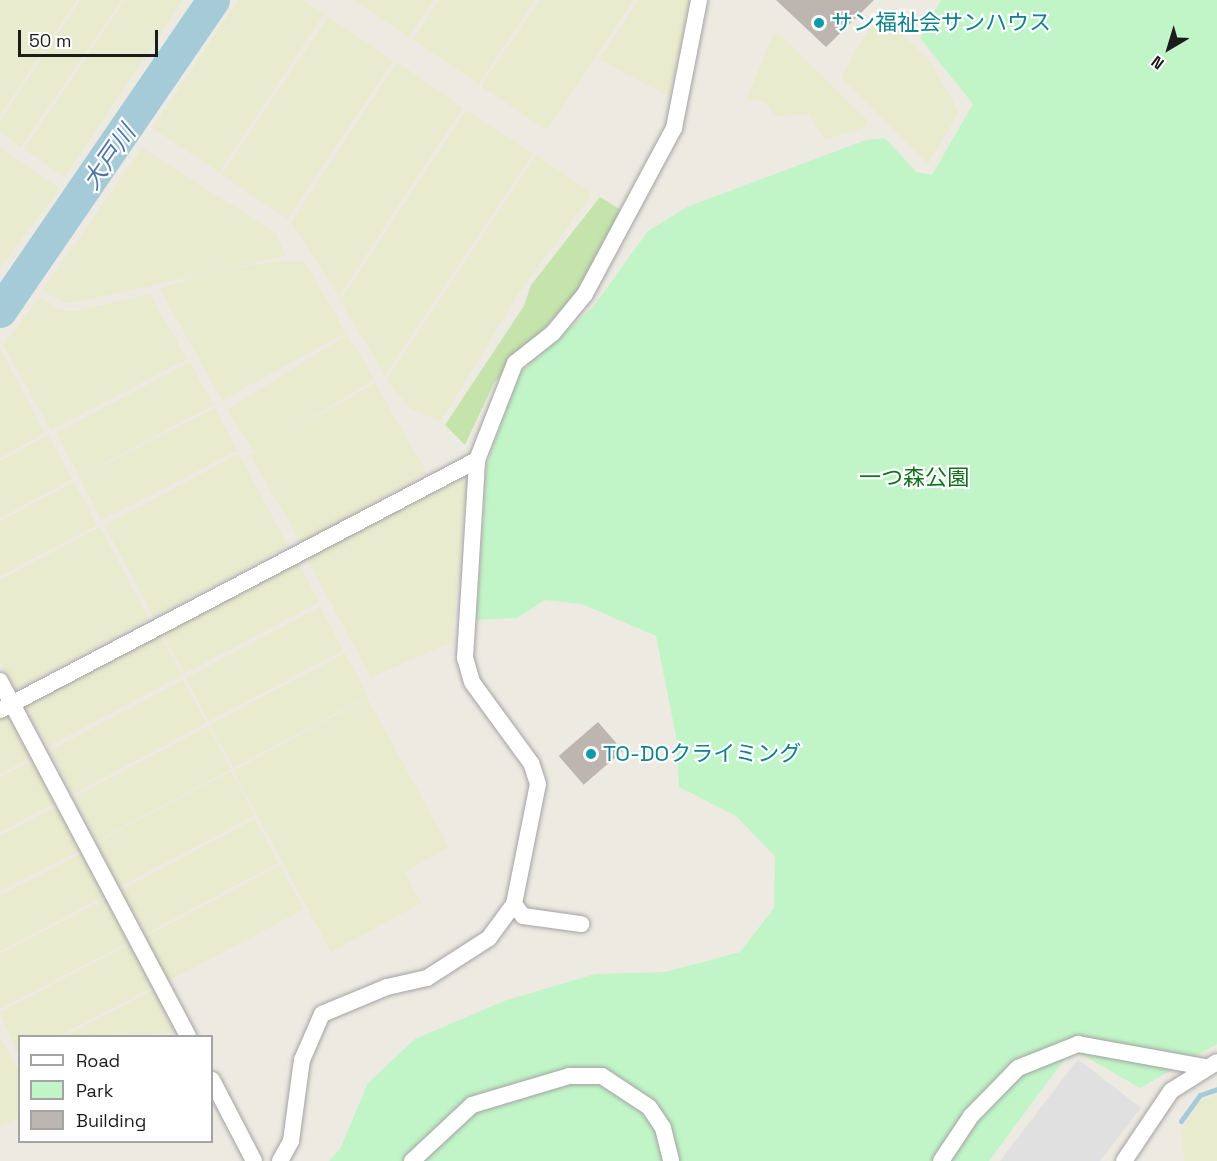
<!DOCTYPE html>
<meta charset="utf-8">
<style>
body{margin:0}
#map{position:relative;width:1217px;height:1161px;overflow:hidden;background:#edeae2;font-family:"Space Grotesk","Noto Sans JP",sans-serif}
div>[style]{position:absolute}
.farmland>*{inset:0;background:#e8ebce;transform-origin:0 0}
.grass>*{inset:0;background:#c5e4ab}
.park>*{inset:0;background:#c1f5c7}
.parking>*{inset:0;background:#e0e0e0}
.stream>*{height:5px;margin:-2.5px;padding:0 2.5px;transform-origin:2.5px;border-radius:2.5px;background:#a5cbd8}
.river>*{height:33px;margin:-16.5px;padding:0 16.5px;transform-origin:16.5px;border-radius:16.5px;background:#a5cbd8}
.building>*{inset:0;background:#bdb5af;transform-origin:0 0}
.roads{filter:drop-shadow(0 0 2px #a3a3a3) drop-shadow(0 0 2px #a3a3a3)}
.minor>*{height:16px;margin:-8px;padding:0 8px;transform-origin:8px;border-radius:8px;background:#fff}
.dots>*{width:16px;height:16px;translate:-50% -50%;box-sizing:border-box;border:3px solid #fff;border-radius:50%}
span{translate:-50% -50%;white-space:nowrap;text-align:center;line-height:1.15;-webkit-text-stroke:4.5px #fff;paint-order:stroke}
.culture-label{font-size:22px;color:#0d838f}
.left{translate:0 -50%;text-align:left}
.park-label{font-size:22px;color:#12711d}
.water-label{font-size:24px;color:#5077a4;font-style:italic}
.legend{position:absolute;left:18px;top:1035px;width:195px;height:108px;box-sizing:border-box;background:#fff;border:2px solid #a4a4a4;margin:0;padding:8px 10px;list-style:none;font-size:18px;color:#1c1c1c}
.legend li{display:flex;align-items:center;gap:12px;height:30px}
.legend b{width:30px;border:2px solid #a4a4a4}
.north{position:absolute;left:1139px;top:18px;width:60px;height:60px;-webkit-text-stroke:4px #fff;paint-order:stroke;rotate:218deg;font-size:16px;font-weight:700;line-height:24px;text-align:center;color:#1c1c1c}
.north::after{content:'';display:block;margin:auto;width:21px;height:27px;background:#1c1c1c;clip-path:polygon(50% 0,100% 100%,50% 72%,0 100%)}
.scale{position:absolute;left:18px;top:30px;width:140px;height:27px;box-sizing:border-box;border:3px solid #1c1c1c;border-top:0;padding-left:8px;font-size:18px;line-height:21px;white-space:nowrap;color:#1c1c1c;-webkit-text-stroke:4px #fff;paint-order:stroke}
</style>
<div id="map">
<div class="farmland">
<i style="clip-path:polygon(0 0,77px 0,0 116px)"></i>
<i style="clip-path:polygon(80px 0,122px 0,21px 147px,0 132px,0 120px)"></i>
<i style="clip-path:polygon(125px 0,183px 0,65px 177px,24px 149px)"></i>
<i style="clip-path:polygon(238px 0,303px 0,324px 14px,219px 172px,152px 128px)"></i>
<i style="clip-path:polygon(354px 0,434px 0,409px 37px)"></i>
<i style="clip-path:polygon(439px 0,535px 0,479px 84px,413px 40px)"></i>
<i style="clip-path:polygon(539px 0,634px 0,547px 130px,481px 86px)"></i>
<i style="clip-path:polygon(639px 0,690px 0,670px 97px,599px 59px)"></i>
<i style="clip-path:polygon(876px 16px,885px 18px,929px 60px,959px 112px,928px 164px,841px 77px)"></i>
<i style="left:328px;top:17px;width:79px;height:190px;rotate:34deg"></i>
<i style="clip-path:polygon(779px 33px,867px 120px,865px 127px,825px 140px,809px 114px,776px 116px,764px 102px,747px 99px,773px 34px)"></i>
<i style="clip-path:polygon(397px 62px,463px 108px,339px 296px,291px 223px)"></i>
<i style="clip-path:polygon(466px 110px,533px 154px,385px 375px,340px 301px)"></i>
<i style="clip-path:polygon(0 148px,60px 189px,0 267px)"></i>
<i style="clip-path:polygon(142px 148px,277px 234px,285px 256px,76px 302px,65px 303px,42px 291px)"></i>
<i style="clip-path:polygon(536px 155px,589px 191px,589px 198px,519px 293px,441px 421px,411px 409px,386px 380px)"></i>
<i style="clip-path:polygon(278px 261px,305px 262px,346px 333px,222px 400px,160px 289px,208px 273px)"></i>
<i style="clip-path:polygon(150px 294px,187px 359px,51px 430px,3px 345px,40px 297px,59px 310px,75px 311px)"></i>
<i style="left:347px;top:335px;width:52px;height:141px;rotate:58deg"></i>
<i style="clip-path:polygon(0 349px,45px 433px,0 458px)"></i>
<i style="left:190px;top:362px;width:49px;height:151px;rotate:62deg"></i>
<i style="left:375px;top:383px;width:103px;height:144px;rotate:60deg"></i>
<i style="left:215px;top:408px;width:48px;height:152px;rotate:63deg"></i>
<i style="clip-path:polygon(48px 435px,72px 479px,0 518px,0 461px)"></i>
<i style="left:239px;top:454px;width:104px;height:152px;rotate:62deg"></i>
<i style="clip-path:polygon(458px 477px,467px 480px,452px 642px,371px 677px,308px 561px,312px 553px)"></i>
<i style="clip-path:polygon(74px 482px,97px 525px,0 576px,0 521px)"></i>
<i style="clip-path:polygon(100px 527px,149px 619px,15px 690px,0 662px,0 580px)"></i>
<i style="left:296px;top:559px;width:49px;height:153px;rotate:62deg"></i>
<i style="left:320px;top:607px;width:49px;height:152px;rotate:62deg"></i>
<i style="left:159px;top:632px;width:49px;height:152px;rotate:62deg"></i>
<i style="left:345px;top:653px;width:49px;height:153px;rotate:62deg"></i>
<i style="left:183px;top:680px;width:49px;height:151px;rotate:62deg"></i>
<i style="clip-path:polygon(367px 698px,449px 847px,404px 872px,421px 903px,331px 952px,233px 771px)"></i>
<i style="clip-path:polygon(9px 714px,32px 757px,0 774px,0 718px)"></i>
<i style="left:208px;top:726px;width:49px;height:152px;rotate:62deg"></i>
<i style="clip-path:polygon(34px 759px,57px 802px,0 832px,0 777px)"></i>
<i style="left:231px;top:771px;width:50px;height:153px;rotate:62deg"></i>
<i style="clip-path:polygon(59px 805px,82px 849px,0 891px,0 836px)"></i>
<i style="left:255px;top:819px;width:50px;height:152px;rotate:62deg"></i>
<i style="clip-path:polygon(82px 853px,105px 896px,0 951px,0 896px)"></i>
<i style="left:280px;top:865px;width:50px;height:153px;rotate:62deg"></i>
<i style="clip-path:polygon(107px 898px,129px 942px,0 1009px,0 954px)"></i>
<i style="clip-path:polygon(130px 944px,153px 987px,59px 1036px,20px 1036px,19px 1058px,0 1012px)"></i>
<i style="clip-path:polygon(155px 989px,178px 1033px,65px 1036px)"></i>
<i style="clip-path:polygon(0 1037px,20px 1073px,19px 1117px,0 1127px)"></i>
<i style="clip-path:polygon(1217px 1095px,1217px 1161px,1184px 1161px,1182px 1130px,1198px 1102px)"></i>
</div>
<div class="grass">
<i style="clip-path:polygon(600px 197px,621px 210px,585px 284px,494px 383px,465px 445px,445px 425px,524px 306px,531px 285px)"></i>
</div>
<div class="park">
<i style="clip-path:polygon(941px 0,1217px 0,1217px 1044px,1140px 1088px,1072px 1049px,989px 1161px,329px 1161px,340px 1149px,368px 1083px,415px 1039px,504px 1001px,595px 974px,665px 972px,740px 952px,774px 908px,775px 856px,736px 816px,679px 787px,676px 736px,656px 636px,582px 604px,545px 600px,517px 618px,476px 620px,487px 465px,518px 375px,593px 307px,648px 231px,687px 207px,866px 140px,885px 138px,916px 172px,932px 175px,973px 104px,920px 38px)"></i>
</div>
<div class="parking">
<i style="clip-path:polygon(1078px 1059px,1141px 1108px,1100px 1161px,1000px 1161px)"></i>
</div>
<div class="stream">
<i style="left:1181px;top:1121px;width:32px;rotate:-54deg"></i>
<i style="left:1200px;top:1095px;width:18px;rotate:-19deg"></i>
</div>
<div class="river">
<i style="left:0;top:311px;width:377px;rotate:-55.6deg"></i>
</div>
<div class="building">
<i style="clip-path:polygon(776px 0,874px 0,826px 47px)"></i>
<i style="left:598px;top:722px;width:38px;height:52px;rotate:49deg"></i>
</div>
<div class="roads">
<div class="minor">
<i style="left:0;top:681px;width:402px;rotate:62.1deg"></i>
<i style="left:0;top:710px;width:539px;rotate:-27.66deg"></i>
<i style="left:514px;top:904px;width:15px;rotate:53deg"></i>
<i style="left:523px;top:916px;width:59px;rotate:7.9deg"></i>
<i style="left:212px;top:1080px;width:91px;rotate:62.6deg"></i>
<i style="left:280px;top:1161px;width:23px;rotate:-61deg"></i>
<i style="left:291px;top:1141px;width:82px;rotate:-82.3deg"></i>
<i style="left:302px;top:1060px;width:50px;rotate:-66.5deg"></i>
<i style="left:322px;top:1014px;width:70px;rotate:-22.6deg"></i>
<i style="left:387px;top:987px;width:41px;rotate:-12.7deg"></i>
<i style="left:427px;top:978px;width:74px;rotate:-32.8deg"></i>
<i style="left:489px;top:938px;width:42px;rotate:-53.7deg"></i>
<i style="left:514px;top:904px;width:122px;rotate:-78.7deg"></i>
<i style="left:538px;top:784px;width:22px;rotate:-108deg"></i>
<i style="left:531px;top:763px;width:100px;rotate:-126.1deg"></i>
<i style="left:472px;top:682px;width:25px;rotate:-106deg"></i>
<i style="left:465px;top:658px;width:198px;rotate:-86.5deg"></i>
<i style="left:477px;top:460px;width:104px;rotate:-68.6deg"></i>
<i style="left:515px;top:363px;width:48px;rotate:-38.3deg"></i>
<i style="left:553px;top:333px;width:50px;rotate:-50.6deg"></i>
<i style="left:585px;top:294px;width:188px;rotate:-61.8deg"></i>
<i style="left:674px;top:128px;width:130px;rotate:-78.9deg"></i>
<i style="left:412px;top:1161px;width:82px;rotate:-43deg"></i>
<i style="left:472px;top:1105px;width:101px;rotate:-16.6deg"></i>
<i style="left:569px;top:1076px;width:33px"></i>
<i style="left:602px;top:1076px;width:56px;rotate:33.4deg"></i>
<i style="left:649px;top:1107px;width:25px;rotate:56deg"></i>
<i style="left:663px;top:1128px;width:34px;rotate:76deg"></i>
<i style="left:941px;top:1161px;width:54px;rotate:-56.3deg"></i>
<i style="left:971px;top:1116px;width:67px;rotate:-45.6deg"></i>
<i style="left:1018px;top:1068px;width:65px;rotate:-21.8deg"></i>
<i style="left:1078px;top:1044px;width:128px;rotate:10.3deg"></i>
<i style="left:1124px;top:1161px;width:84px;rotate:-56.1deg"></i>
<i style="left:1171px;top:1091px;width:54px;rotate:-32.2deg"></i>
</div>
</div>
<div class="dots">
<i style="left:819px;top:23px;background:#0f9aa8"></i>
<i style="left:591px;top:754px;background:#0f9aa8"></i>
</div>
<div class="culture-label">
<span class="left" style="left:831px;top:23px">サン福祉会サンハウス</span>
<span class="left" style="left:603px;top:754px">TO-DOクライミング</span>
</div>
<div class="park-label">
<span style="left:914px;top:478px">一つ森公園</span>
</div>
<div class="water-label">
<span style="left:109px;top:157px;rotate:-55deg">大戸川</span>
</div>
<ul class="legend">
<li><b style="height:8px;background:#fff"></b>Road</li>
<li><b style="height:16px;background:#c1f5c7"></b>Park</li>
<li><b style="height:16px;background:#bdb5af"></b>Building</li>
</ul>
<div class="north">N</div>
<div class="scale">50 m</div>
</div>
